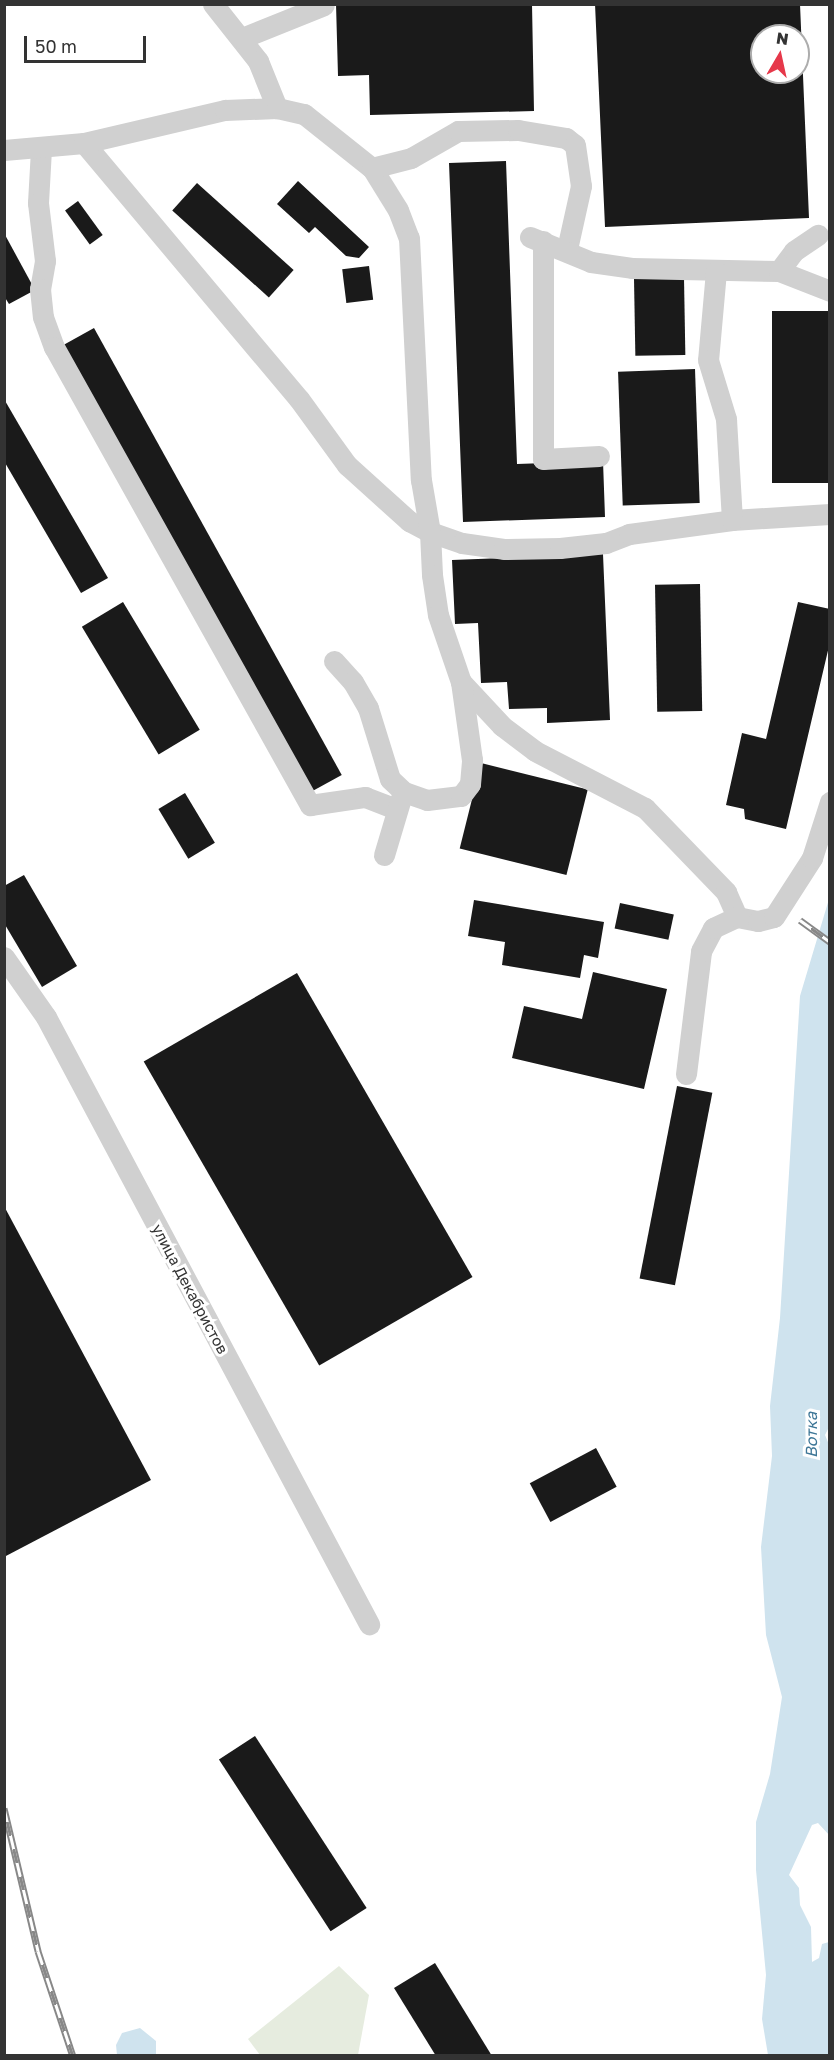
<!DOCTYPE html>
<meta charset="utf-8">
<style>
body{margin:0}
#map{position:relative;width:834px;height:2060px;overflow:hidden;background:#fff;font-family:"Golos Text",sans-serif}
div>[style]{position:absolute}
.green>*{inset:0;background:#e6ecdf}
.water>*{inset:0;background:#cfe3ee}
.building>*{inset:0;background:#1a1a1a;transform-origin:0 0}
.minor>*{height:21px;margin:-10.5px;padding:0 10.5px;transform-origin:10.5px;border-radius:10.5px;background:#d0d0d0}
.rail>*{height:7px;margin-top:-3.5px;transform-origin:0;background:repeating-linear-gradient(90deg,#fff 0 14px,#888 0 28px);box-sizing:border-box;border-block:2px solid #888}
span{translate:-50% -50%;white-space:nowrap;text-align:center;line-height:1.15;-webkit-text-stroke:6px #fff;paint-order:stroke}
.street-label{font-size:15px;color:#333}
.water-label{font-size:16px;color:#3f7797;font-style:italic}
.frame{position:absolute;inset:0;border:6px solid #333;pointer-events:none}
.north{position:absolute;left:750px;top:24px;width:60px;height:60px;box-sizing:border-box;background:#fff;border:2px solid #adadad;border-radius:50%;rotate:9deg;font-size:16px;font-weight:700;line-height:24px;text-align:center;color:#333}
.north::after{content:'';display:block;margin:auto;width:21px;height:27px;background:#e6384a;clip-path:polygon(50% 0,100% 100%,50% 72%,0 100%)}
.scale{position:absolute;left:24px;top:36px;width:122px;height:27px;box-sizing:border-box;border:3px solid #333;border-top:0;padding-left:8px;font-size:18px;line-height:21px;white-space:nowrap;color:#333;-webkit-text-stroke:4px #fff;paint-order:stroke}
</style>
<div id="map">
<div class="green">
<i style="clip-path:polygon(339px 1966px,369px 1995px,358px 2055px,260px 2055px,248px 2039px)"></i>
</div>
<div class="water">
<i style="clip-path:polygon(829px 899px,830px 1425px,825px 1435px,830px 1447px,830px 1836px,818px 1823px,812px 1825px,789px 1875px,799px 1888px,800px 1905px,811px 1927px,812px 1962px,819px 1958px,822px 1944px,829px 1942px,829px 2055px,768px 2055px,762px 2019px,766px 1975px,756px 1870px,756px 1822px,770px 1774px,782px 1697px,766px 1635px,761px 1547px,772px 1456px,770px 1406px,780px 1318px,800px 996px)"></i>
<i style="clip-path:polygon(140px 2028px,156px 2041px,156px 2055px,117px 2055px,116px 2045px,122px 2033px)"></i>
</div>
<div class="building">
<i style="clip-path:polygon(336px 4px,532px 4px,534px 111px,370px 115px,369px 75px,338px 76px)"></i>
<i style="clip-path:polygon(evenodd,595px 4px,800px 4px,809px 218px,605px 227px,595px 4px,762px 36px,798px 36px,798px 72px,762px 72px,762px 36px)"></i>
<i style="clip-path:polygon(506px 161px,517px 464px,603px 461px,605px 517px,463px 522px,449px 163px)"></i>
<i style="clip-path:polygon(298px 181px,369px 247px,359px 258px,346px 256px,315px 227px,309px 233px,277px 204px)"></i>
<i style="left:197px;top:183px;width:130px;height:37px;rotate:42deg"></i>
<i style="left:78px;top:201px;width:42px;height:16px;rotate:54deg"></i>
<i style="clip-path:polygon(4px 233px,35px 290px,9px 304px,4px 296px)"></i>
<i style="left:369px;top:266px;width:34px;height:27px;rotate:83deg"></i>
<i style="left:684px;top:278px;width:77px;height:50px;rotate:89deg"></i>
<i style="left:830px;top:311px;width:172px;height:58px;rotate:90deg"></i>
<i style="left:94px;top:328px;width:511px;height:37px;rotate:61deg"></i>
<i style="left:695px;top:369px;width:134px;height:77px;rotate:88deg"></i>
<i style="clip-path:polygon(4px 399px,108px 578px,81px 593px,4px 461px)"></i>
<i style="clip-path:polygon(603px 554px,610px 720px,547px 723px,547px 708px,509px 709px,507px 682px,481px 683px,478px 623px,455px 624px,452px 560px)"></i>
<i style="left:700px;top:584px;width:127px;height:45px;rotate:89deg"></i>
<i style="left:123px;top:602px;width:149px;height:48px;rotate:59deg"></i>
<i style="clip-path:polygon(798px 602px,830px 609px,830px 642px,786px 829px,745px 819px,744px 809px,726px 805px,742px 733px,766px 739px)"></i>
<i style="left:481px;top:763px;width:110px;height:88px;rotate:14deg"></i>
<i style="left:185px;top:793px;width:58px;height:31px;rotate:59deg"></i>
<i style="clip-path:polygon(24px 875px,77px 966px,42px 987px,4px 923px,4px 886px)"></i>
<i style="clip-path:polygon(474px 900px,604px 922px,598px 958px,584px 955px,580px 978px,502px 965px,505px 942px,468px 936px)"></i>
<i style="left:620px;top:903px;width:55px;height:26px;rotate:12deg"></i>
<i style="clip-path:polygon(593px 972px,667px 989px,644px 1089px,512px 1058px,524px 1006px,582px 1019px)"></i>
<i style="left:297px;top:973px;width:351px;height:177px;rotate:60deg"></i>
<i style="left:677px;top:1086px;width:36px;height:196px;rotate:11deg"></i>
<i style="clip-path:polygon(4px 1206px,151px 1480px,4px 1557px)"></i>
<i style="left:596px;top:1448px;width:44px;height:75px;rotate:62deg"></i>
<i style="left:255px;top:1736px;width:205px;height:43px;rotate:57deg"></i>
<i style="clip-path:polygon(435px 1963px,492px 2056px,436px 2056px,394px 1988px)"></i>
</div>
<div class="minor">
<i style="left:213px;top:4px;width:73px;rotate:51.7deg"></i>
<i style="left:258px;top:61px;width:51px;rotate:68deg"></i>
<i style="left:242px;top:38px;width:88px;rotate:-21.9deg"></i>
<i style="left:84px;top:143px;width:334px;rotate:50deg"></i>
<i style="left:299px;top:399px;width:82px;rotate:54deg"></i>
<i style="left:347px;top:465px;width:84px;rotate:42.1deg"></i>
<i style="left:409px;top:521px;width:24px;rotate:28deg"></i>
<i style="left:430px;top:532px;width:34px;rotate:19deg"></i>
<i style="left:462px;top:543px;width:42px;rotate:8.1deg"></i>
<i style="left:504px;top:549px;width:56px;rotate:-1deg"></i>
<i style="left:560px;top:548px;width:46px;rotate:-6.2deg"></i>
<i style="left:606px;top:543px;width:25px;rotate:-21deg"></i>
<i style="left:629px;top:534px;width:104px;rotate:-7.7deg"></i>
<i style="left:732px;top:520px;width:98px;rotate:-3.5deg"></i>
<i style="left:41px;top:149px;width:54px;rotate:93.2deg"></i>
<i style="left:38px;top:203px;width:58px;rotate:83.1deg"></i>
<i style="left:45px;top:261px;width:28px;rotate:100deg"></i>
<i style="left:40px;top:289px;width:28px;rotate:84deg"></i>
<i style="left:43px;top:317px;width:32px;rotate:70deg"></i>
<i style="left:54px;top:347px;width:525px;rotate:60.8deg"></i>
<i style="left:310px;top:805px;width:56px;rotate:-8.3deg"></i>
<i style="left:365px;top:797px;width:33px;rotate:21deg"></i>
<i style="left:4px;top:150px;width:80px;rotate:-5deg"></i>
<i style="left:84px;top:143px;width:145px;rotate:-13.2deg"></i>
<i style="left:225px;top:110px;width:52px;rotate:-2.2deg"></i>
<i style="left:277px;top:108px;width:28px;rotate:13deg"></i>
<i style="left:304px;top:114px;width:87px;rotate:38.5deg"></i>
<i style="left:372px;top:168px;width:49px;rotate:58.2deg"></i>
<i style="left:398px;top:210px;width:30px;rotate:69deg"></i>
<i style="left:409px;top:238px;width:242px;rotate:87.2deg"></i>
<i style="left:421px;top:480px;width:53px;rotate:80.2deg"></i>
<i style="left:430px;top:532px;width:43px;rotate:87.3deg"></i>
<i style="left:432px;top:575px;width:40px;rotate:81.5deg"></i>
<i style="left:438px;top:615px;width:71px;rotate:71.1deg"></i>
<i style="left:461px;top:682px;width:60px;rotate:47deg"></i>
<i style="left:502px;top:726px;width:41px;rotate:37.1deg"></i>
<i style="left:535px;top:751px;width:124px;rotate:27.4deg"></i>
<i style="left:645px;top:808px;width:117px;rotate:46deg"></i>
<i style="left:726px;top:892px;width:27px;rotate:66deg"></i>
<i style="left:372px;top:168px;width:40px;rotate:-14.4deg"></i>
<i style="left:411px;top:158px;width:54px;rotate:-29.9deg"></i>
<i style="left:458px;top:131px;width:60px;rotate:-1deg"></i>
<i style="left:518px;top:130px;width:49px;rotate:9.5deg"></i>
<i style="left:566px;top:138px;width:11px;rotate:38deg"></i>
<i style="left:575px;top:145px;width:41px;rotate:81.7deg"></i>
<i style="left:581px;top:186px;width:65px;rotate:102.5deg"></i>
<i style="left:530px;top:237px;width:66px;rotate:22.3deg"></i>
<i style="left:591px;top:262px;width:41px;rotate:8.3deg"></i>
<i style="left:632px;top:268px;width:147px;rotate:1.2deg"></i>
<i style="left:779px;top:271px;width:55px;rotate:21.4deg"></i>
<i style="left:543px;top:241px;width:218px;rotate:90deg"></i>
<i style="left:543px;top:459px;width:56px;rotate:-3.1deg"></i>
<i style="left:716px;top:271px;width:89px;rotate:95.1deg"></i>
<i style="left:708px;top:360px;width:62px;rotate:73deg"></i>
<i style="left:726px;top:419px;width:101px;rotate:86.6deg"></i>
<i style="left:779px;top:271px;width:25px;rotate:-53deg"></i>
<i style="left:794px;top:251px;width:29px;rotate:-34deg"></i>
<i style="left:334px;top:661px;width:28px;rotate:48deg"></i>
<i style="left:353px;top:682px;width:30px;rotate:60deg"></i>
<i style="left:368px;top:708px;width:74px;rotate:72.8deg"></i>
<i style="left:390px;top:779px;width:19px;rotate:43deg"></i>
<i style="left:404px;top:792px;width:24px;rotate:19deg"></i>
<i style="left:427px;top:800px;width:34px;rotate:-7deg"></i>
<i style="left:461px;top:796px;width:15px;rotate:-53deg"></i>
<i style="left:470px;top:784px;width:24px;rotate:-85deg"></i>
<i style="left:472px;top:760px;width:79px;rotate:-98deg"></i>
<i style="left:384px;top:855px;width:59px;rotate:-73.4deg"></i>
<i style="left:4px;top:957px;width:73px;rotate:55deg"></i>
<i style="left:46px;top:1017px;width:688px;rotate:61.98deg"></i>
<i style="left:686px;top:1074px;width:124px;rotate:-83deg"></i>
<i style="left:701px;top:951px;width:26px;rotate:-62deg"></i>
<i style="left:713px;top:928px;width:26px;rotate:-25deg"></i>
<i style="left:737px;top:917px;width:21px;rotate:11deg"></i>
<i style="left:758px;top:921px;width:16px;rotate:-14deg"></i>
<i style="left:774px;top:917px;width:70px;rotate:-57.2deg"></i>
<i style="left:812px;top:858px;width:59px;rotate:-72.2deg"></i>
</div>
<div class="rail">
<i style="left:800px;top:920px;width:37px;rotate:36deg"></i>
<i style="left:4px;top:1808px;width:147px;rotate:76.6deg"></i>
<i style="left:38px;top:1951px;width:111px;rotate:71.6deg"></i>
</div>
<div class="street-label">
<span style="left:190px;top:1289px;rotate:62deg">улица Декабристов</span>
</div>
<div class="water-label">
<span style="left:811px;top:1435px;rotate:-90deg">Вотка</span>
</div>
<div class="frame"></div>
<div class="north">N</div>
<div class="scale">50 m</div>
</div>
